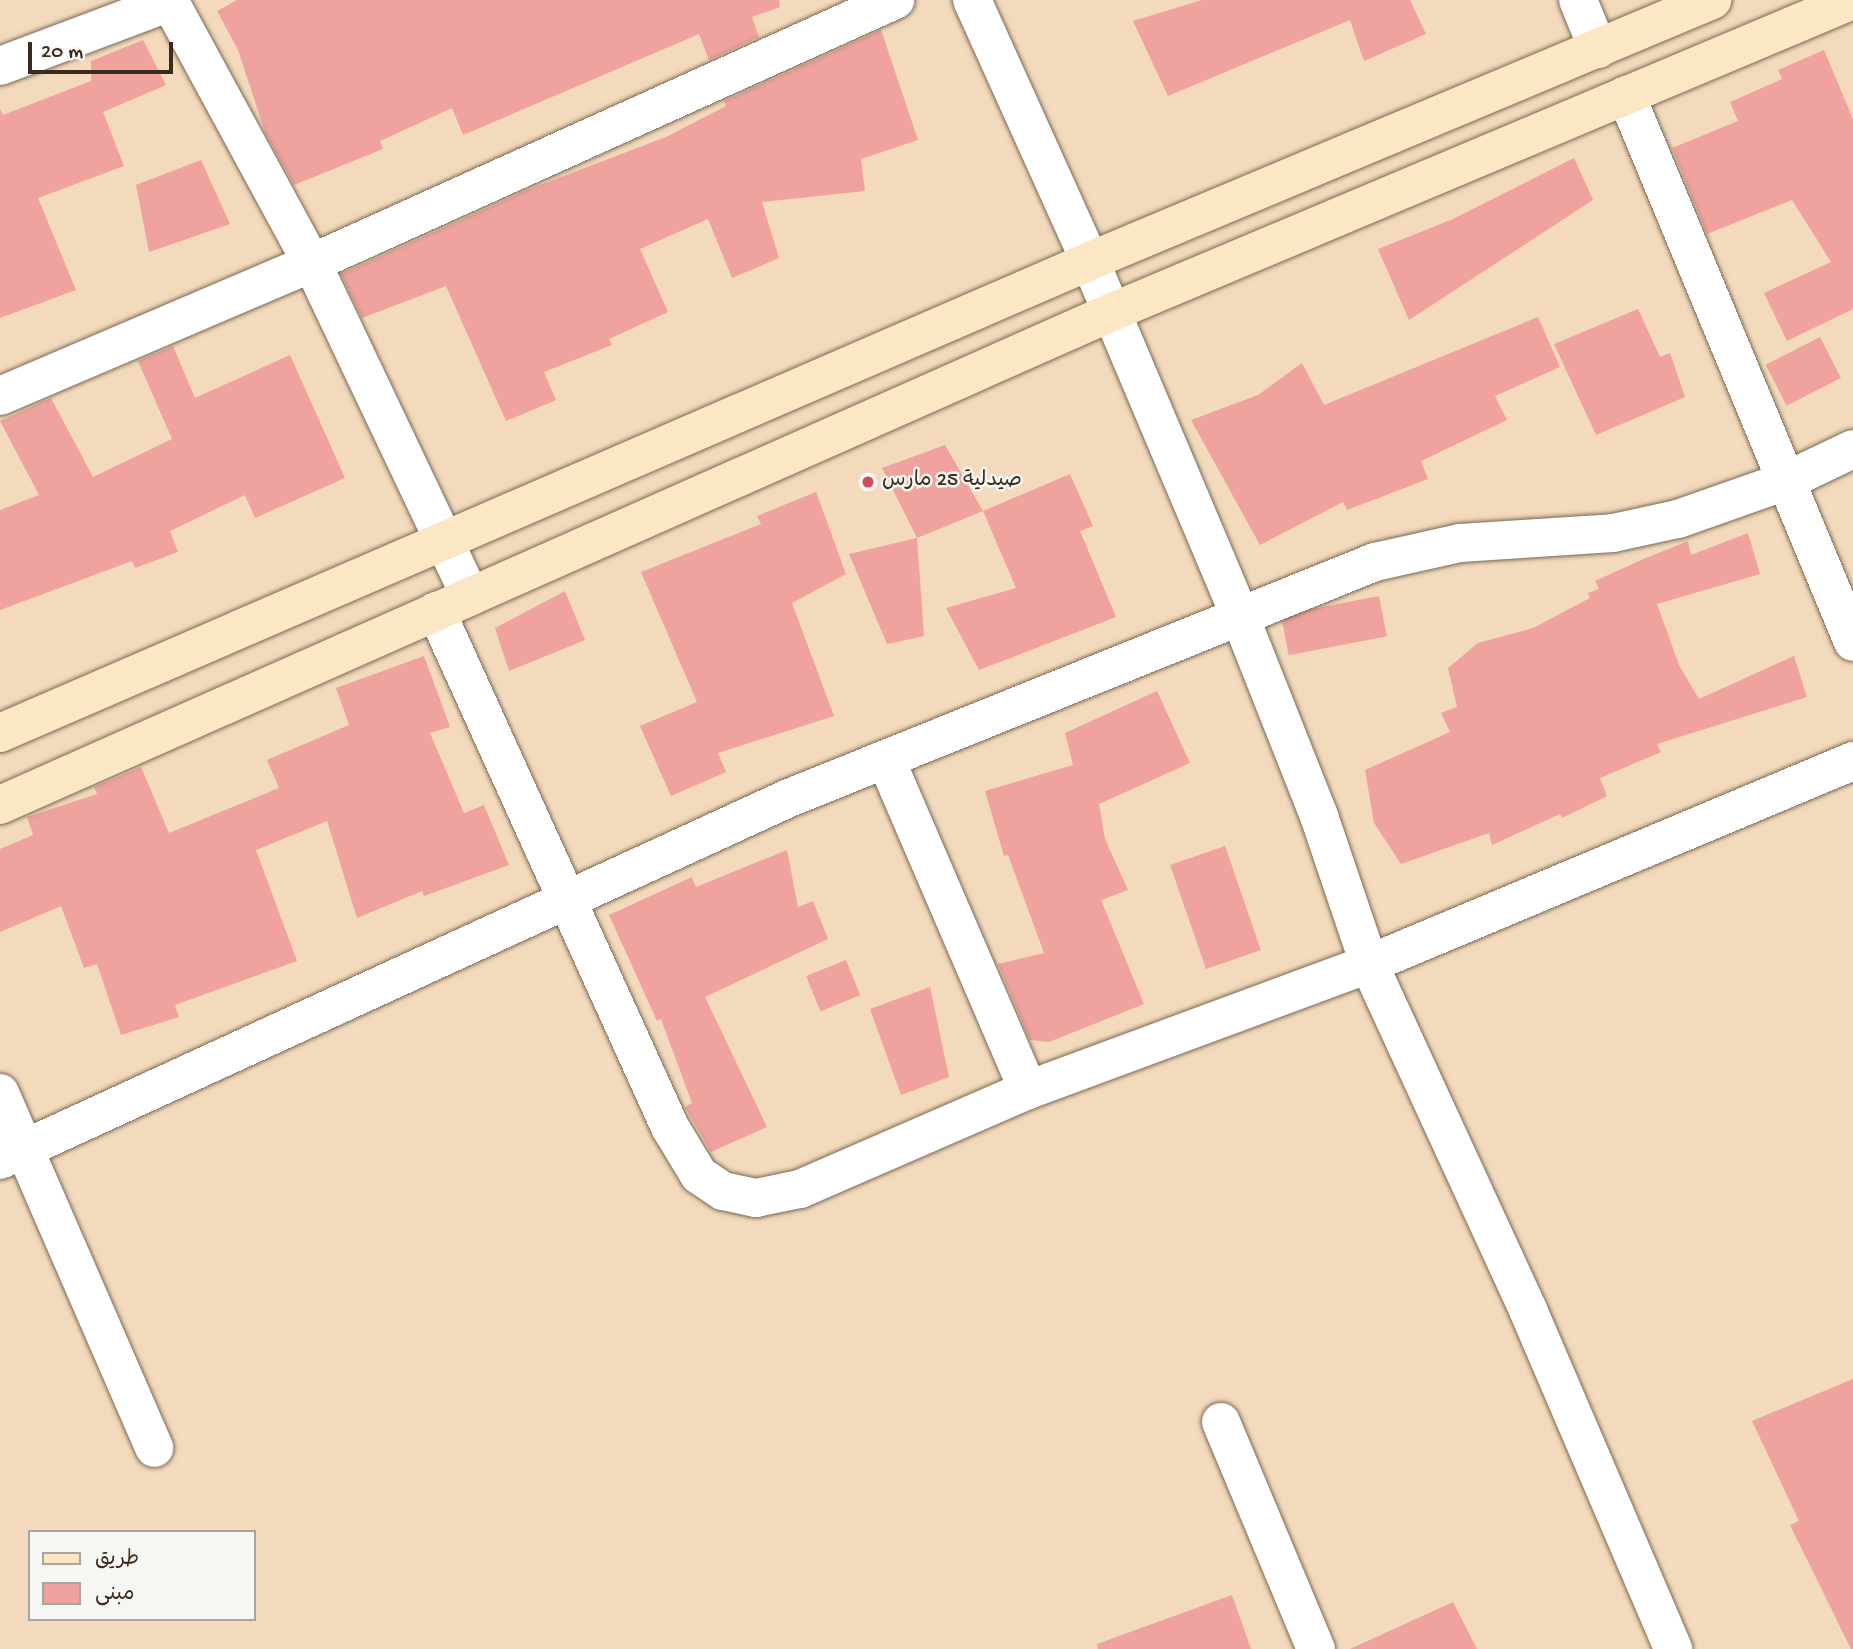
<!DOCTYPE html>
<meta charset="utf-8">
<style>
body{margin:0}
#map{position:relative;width:1853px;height:1649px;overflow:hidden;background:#f3dabc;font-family:"Gochi Hand","Playpen Sans Arabic",sans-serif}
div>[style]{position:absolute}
.building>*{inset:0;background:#efa29e;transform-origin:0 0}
.roads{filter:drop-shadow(0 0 2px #7b6855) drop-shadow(0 0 2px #7b6855)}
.street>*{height:38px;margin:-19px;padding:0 19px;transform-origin:19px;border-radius:19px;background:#fff}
.secondary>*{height:38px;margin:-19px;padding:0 19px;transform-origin:19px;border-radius:19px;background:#fbe7c3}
.dots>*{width:19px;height:19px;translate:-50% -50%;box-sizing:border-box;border:4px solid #f6f6f2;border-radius:50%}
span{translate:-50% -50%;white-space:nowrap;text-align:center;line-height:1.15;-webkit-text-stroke:5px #f6f6f2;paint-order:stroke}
.poi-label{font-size:21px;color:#3b2a1e}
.left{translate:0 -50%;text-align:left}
.legend{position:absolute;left:28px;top:1530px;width:228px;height:91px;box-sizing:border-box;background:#f6f6f2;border:2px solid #aba49d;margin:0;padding:9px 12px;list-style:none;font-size:21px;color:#3b2a1e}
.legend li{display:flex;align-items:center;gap:14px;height:35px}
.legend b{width:35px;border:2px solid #aba49d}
.scale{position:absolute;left:28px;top:42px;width:145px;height:32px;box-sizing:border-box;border:4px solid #3b2a1e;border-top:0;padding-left:9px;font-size:21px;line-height:24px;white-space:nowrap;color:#3b2a1e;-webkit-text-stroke:5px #f6f6f2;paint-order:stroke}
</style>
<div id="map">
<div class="building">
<i style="clip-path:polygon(237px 0,779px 0,780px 7px,752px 17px,759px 37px,709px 60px,699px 34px,463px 135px,452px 108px,380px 141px,383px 149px,294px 185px,265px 132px,238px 50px,217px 11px)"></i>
<i style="clip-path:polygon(1202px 0,1410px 0,1426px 34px,1364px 61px,1350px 20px,1168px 96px,1133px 21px)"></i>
<i style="clip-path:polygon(881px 30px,918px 140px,861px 159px,865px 191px,762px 202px,779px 258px,732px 278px,708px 219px,640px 249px,668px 312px,609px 339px,612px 345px,544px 372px,556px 400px,506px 421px,446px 286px,362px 318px,341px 274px,527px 190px,666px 137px,726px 106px,724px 101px)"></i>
<i style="clip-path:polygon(143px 40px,166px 85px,103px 112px,124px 166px,38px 198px,76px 290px,0 318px,0 109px,3px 115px,91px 81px,91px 61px)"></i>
<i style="clip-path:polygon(1824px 50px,1853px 119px,1853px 309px,1787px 341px,1764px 293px,1831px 262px,1792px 200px,1707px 234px,1672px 148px,1738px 121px,1730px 102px,1782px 79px,1778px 70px)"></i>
<i style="clip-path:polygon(1574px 158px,1593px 200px,1409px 320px,1378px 249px,1453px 219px)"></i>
<i style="clip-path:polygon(201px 160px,230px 224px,149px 252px,136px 185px)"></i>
<i style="clip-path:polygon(1638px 309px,1660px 357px,1670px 353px,1685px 397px,1596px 435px,1554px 344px)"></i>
<i style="clip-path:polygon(1538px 317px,1560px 367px,1495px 396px,1507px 420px,1421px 461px,1428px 479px,1347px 510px,1343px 502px,1260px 545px,1191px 420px,1258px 395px,1302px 363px,1324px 405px)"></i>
<i style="left:1820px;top:337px;width:46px;height:61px;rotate:63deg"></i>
<i style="clip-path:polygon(173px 346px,195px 398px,290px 355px,345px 478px,255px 518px,245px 495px,170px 531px,178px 552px,135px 568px,132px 561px,0 610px,0 510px,39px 495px,0 421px,51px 398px,93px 477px,172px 439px,138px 361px)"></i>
<i style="clip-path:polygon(945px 445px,983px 511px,917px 538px,882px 468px)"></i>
<i style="clip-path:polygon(1070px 474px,1093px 526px,1080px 531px,1116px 617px,979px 670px,946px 608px,1016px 588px,983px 511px)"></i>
<i style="clip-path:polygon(816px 492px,846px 574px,792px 603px,834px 716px,718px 753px,726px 772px,671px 796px,640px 726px,697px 702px,641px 572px,761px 524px,757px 516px)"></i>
<i style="clip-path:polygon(1748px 533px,1760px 574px,1657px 604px,1679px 665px,1699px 699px,1794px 656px,1807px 697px,1657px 744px,1661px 752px,1600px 778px,1607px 796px,1562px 818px,1560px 814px,1492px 845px,1489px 833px,1401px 864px,1374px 823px,1365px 770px,1450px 732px,1441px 713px,1457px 707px,1448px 668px,1478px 643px,1533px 628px,1590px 598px,1588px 593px,1599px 589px,1595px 581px,1641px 560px,1688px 541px,1691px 555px)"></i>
<i style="clip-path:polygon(917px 538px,924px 636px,887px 644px,849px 554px)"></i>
<i style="clip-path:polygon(565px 591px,585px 640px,509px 671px,495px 628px)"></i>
<i style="left:1379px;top:596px;width:41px;height:100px;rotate:79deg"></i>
<i style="clip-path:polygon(424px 656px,450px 727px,430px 733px,464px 813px,484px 805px,509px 865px,424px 896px,422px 891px,357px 918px,327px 821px,256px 850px,297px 961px,175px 1005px,179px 1017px,121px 1035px,97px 964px,84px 968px,61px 906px,0 932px,0 849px,33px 835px,27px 817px,97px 794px,94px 787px,141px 767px,169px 833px,279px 788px,267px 760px,349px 725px,336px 688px)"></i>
<i style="clip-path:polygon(1157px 691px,1190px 763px,1099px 804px,1105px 839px,1128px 890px,1101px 900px,1144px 1004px,1049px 1042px,1030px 1040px,998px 964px,1044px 953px,1008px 855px,1004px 856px,985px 791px,1073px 765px,1065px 733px)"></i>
<i style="left:1225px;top:846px;width:110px;height:58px;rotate:71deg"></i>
<i style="clip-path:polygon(787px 850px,798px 907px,813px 901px,828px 939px,705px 997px,767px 1127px,711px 1152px,685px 1107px,692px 1103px,661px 1019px,657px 1021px,609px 915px,692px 877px,696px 887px)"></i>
<i style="left:846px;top:960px;width:38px;height:43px;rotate:68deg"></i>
<i style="clip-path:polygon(930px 987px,949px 1077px,901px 1095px,870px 1009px)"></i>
<i style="clip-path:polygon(1853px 1379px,1853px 1649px,1851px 1649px,1790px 1525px,1799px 1521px,1752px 1421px)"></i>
<i style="clip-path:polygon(1232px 1595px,1251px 1649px,1098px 1649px,1097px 1644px)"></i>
<i style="clip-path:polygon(1453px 1602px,1477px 1649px,1350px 1649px)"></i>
</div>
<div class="roads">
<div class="street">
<i style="left:972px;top:0;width:286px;rotate:65.7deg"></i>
<i style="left:1090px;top:261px;width:389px;rotate:67.1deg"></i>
<i style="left:1241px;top:619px;width:212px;rotate:68.4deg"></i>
<i style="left:1319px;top:816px;width:156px;rotate:71.3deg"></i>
<i style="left:1369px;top:964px;width:381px;rotate:65.3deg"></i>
<i style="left:1528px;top:1310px;width:369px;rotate:66.8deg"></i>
<i style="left:1578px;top:0;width:53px;rotate:67.8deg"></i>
<i style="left:0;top:66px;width:182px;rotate:-20.6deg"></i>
<i style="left:170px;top:2px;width:297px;rotate:61.5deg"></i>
<i style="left:312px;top:263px;width:369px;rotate:64.6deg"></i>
<i style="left:1626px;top:95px;width:592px;rotate:67.46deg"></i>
<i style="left:0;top:396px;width:339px;rotate:-23.1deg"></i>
<i style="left:312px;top:263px;width:640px;rotate:-24.28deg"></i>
<i style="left:436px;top:611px;width:567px;rotate:65.61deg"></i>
<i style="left:670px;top:1127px;width:56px;rotate:58.9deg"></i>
<i style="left:699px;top:1175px;width:29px;rotate:34deg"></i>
<i style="left:723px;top:1191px;width:34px;rotate:12deg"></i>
<i style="left:756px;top:1198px;width:45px;rotate:-11.6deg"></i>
<i style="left:800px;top:1189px;width:249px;rotate:-23.5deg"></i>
<i style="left:1028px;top:1090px;width:364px;rotate:-20.3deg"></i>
<i style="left:1369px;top:964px;width:525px;rotate:-22.75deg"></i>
<i style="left:886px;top:760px;width:359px;rotate:66.7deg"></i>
<i style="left:0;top:1093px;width:387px;rotate:66.5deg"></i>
<i style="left:0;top:1160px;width:868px;rotate:-24.65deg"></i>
<i style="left:789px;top:798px;width:632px;rotate:-21.94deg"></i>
<i style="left:1375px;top:562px;width:87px;rotate:-12.6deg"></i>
<i style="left:1460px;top:543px;width:153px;rotate:-3.7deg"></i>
<i style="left:1613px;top:533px;width:66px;rotate:-12.2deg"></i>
<i style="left:1678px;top:519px;width:114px;rotate:-19.4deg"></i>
<i style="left:1786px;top:481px;width:74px;rotate:-25.5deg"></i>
<i style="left:1221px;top:1422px;width:246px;rotate:67.3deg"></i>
</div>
<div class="secondary">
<i style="left:0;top:733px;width:1188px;rotate:-23.41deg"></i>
<i style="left:1090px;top:261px;width:675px;rotate:-22.76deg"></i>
<i style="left:0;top:805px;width:1216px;rotate:-23.91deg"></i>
<i style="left:1112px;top:312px;width:804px;rotate:-22.83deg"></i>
</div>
</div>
<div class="dots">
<i style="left:868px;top:482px;background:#d1495b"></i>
</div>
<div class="poi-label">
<span class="left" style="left:882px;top:482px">صيدلية 25 مارس</span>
</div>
<ul class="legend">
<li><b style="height:9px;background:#fbe7c3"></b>طريق</li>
<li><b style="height:19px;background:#efa29e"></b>مبنى</li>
</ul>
<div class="scale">20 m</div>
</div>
